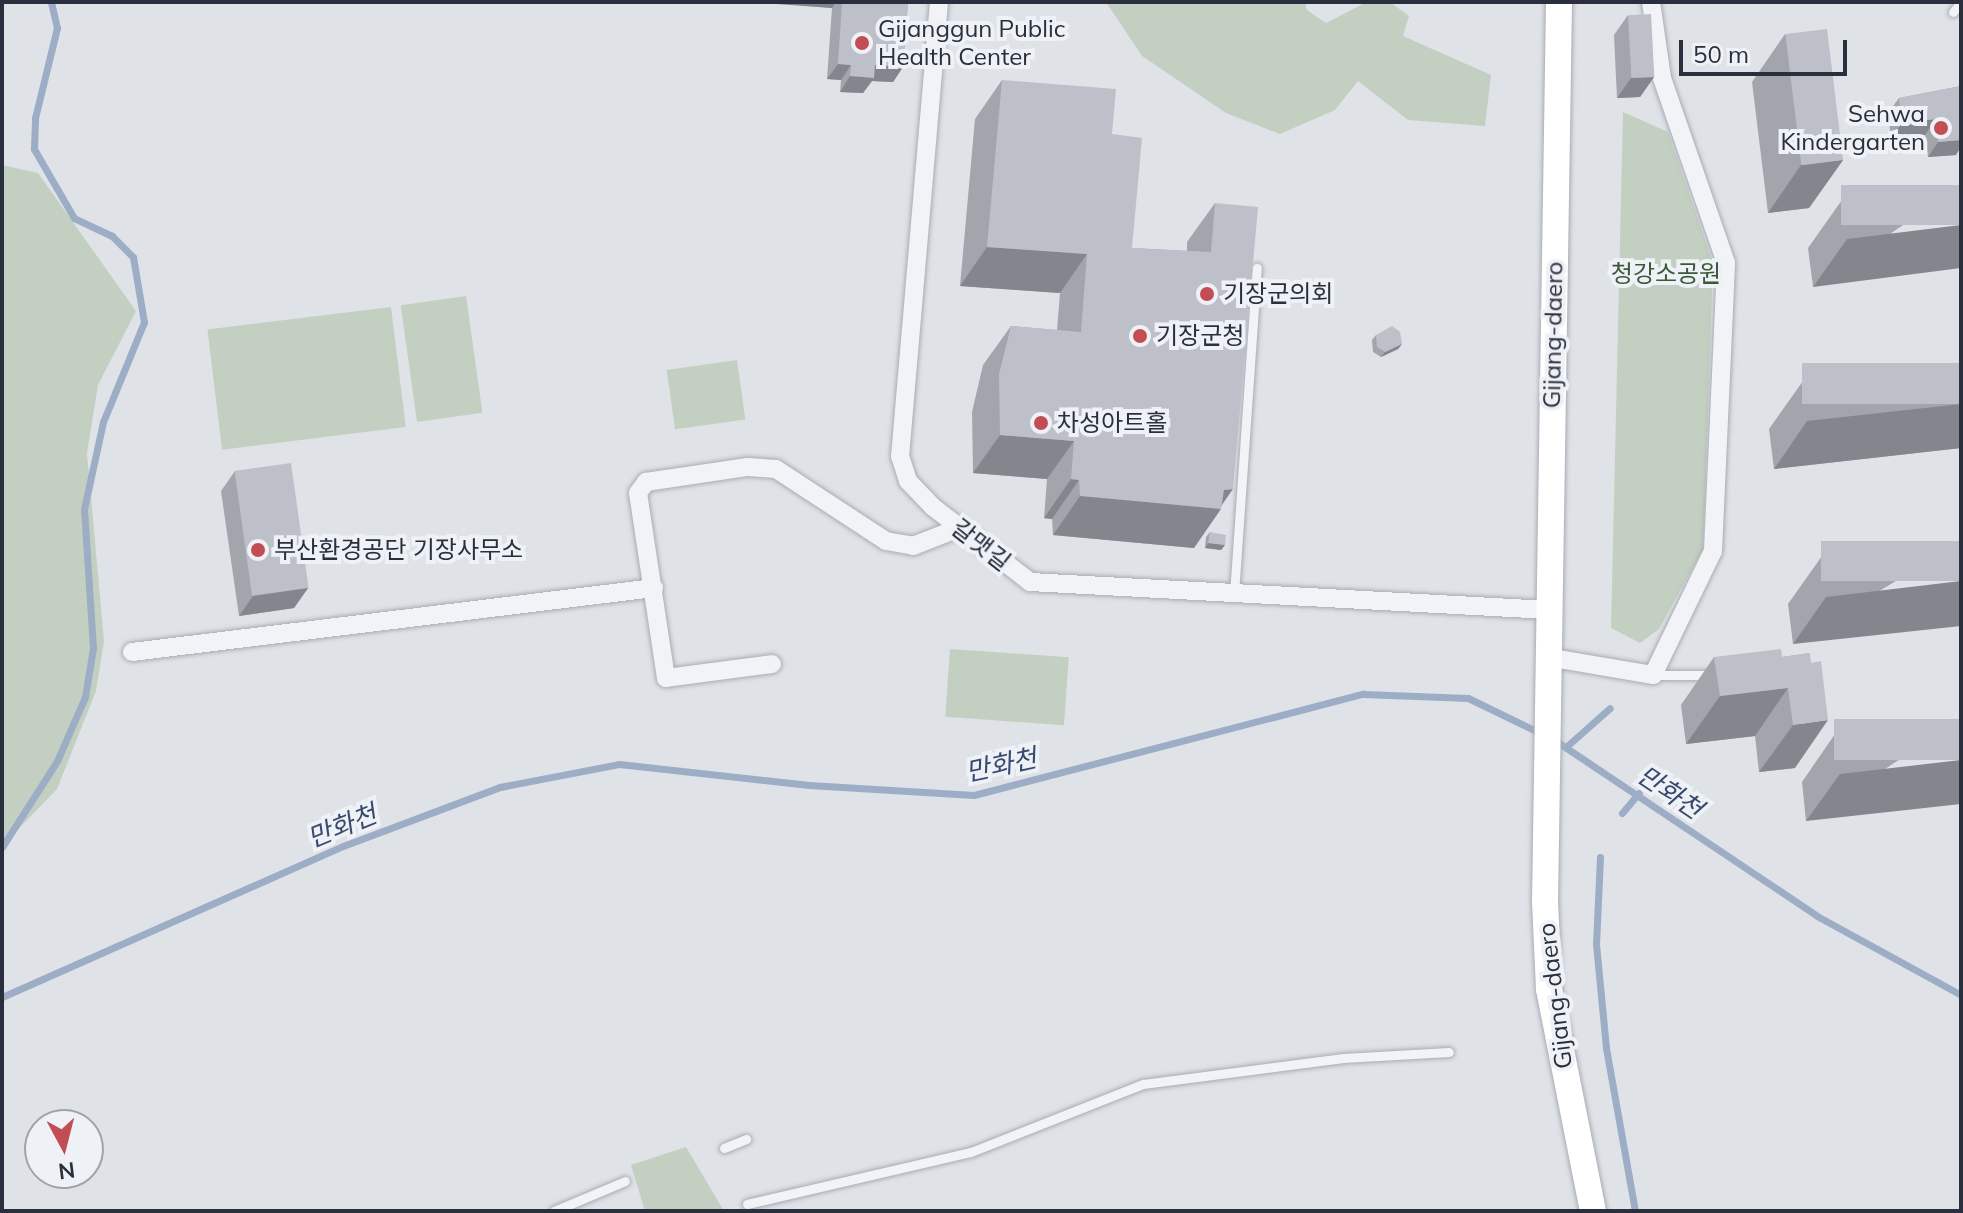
<!DOCTYPE html>
<meta charset="utf-8">
<style>
body{margin:0}
#map{position:relative;width:1963px;height:1213px;overflow:hidden;background:#dfe2e7;font-family:Mulish,"Noto Sans KR",sans-serif}
div>[style]{position:absolute}
.green>*{inset:0;background:#c3d0c1;transform-origin:0 0}
.stream>*{height:7px;margin:-3.5px;padding:0 3.5px;transform-origin:3.5px;border-radius:3.5px;background:#9dadc5}
.roads{filter:drop-shadow(0 0 2px #a8acb4) drop-shadow(0 0 2px #a8acb4)}
.lane>*{height:9px;margin:-4.5px;padding:0 4.5px;transform-origin:4.5px;border-radius:4.5px;background:#f1f3f6}
.street>*{height:18px;margin:-9px;padding:0 9px;transform-origin:9px;border-radius:9px;background:#f1f3f6}
.secondary>*{height:26px;margin:-13px;padding:0 13px;transform-origin:13px;border-radius:13px;background:#fff}
.wall>*{inset:0;background:#a3a5ad}
.shaded-wall>*{inset:0;background:#84868d}
.building>*{inset:0;background:#bdc0c9;transform-origin:0 0}
.dots>*{width:22px;height:22px;translate:-50% -50%;box-sizing:border-box;border:4px solid #eef1f5;border-radius:50%}
span{translate:-50% -50%;white-space:nowrap;text-align:center;line-height:1.15;-webkit-text-stroke:8px #eef1f5;paint-order:stroke}
.poi-label{font-size:24px;color:#292f3d}
.left{translate:0 -50%;text-align:left}
.right{translate:-100% -50%;text-align:right}
.park-label{font-size:24px;color:#3b5838}
.street-label{font-size:24px;color:#292f3d}
.water-label{font-size:26px;color:#374a6e;font-style:italic}
.frame{position:absolute;inset:0;border:4px solid #292f3d;pointer-events:none}
.north{position:absolute;left:24px;top:1109px;width:80px;height:80px;box-sizing:border-box;background:#eef1f5;border:2px solid #9fa3ab;border-radius:50%;rotate:173deg;font-size:22px;font-weight:700;line-height:32px;text-align:center;color:#292f3d}
.north::after{content:'';display:block;margin:auto;width:28px;height:36px;background:#c34d55;clip-path:polygon(50% 0,100% 100%,50% 72%,0 100%)}
.scale{position:absolute;left:1679px;top:40px;width:168px;height:36px;box-sizing:border-box;border:4px solid #292f3d;border-top:0;padding-left:10px;font-size:24px;line-height:28px;white-space:nowrap;color:#292f3d;-webkit-text-stroke:6px #eef1f5;paint-order:stroke}
</style>
<div id="map">
<div class="green">
<i style="clip-path:polygon(1106px 2px,1305px 2px,1307px 10px,1326px 23px,1367px 2px,1390px 2px,1409px 16px,1403px 36px,1491px 75px,1485px 126px,1408px 120px,1358px 81px,1335px 110px,1280px 134px,1226px 113px,1142px 56px)"></i>
<i style="clip-path:polygon(1623px 112px,1668px 132px,1713px 263px,1703px 549px,1659px 629px,1640px 643px,1611px 628px)"></i>
<i style="clip-path:polygon(2px 165px,38px 173px,136px 311px,98px 385px,87px 453px,104px 641px,96px 691px,57px 789px,2px 846px)"></i>
<i style="left:466px;top:296px;width:118px;height:66px;rotate:82deg"></i>
<i style="left:391px;top:307px;width:121px;height:185px;rotate:83deg"></i>
<i style="left:737px;top:360px;width:60px;height:71px;rotate:82deg"></i>
<i style="left:950px;top:649px;width:119px;height:68px;rotate:4deg"></i>
<i style="clip-path:polygon(686px 1147px,724px 1211px,645px 1211px,631px 1165px)"></i>
</div>
<div class="stream">
<i style="left:1553px;top:739px;width:318px;rotate:33.8deg"></i>
<i style="left:1817px;top:916px;width:164px;rotate:28.7deg"></i>
<i style="left:1567px;top:746px;width:57px;rotate:-41.5deg"></i>
<i style="left:1622px;top:813px;width:26px;rotate:-50deg"></i>
<i style="left:2px;top:847px;width:102px;rotate:-57.4deg"></i>
<i style="left:57px;top:761px;width:70px;rotate:-66.4deg"></i>
<i style="left:85px;top:697px;width:50px;rotate:-80.7deg"></i>
<i style="left:93px;top:648px;width:139px;rotate:-93.7deg"></i>
<i style="left:84px;top:509px;width:89px;rotate:-77.7deg"></i>
<i style="left:103px;top:422px;width:108px;rotate:-67.7deg"></i>
<i style="left:144px;top:322px;width:66px;rotate:-99.6deg"></i>
<i style="left:133px;top:257px;width:30px;rotate:-135deg"></i>
<i style="left:112px;top:236px;width:42px;rotate:-154.7deg"></i>
<i style="left:74px;top:218px;width:80px;rotate:-120.1deg"></i>
<i style="left:34px;top:149px;width:31px;rotate:-88deg"></i>
<i style="left:35px;top:118px;width:93px;rotate:-76.3deg"></i>
<i style="left:57px;top:28px;width:27px;rotate:-103deg"></i>
<i style="left:1600px;top:857px;width:87px;rotate:92.6deg"></i>
<i style="left:1596px;top:944px;width:104px;rotate:84.5deg"></i>
<i style="left:1606px;top:1048px;width:166px;rotate:79.9deg"></i>
<i style="left:2px;top:997px;width:373px;rotate:-23.9deg"></i>
<i style="left:343px;top:846px;width:168px;rotate:-20.6deg"></i>
<i style="left:500px;top:787px;width:121px;rotate:-10.9deg"></i>
<i style="left:619px;top:764px;width:191px;rotate:6.3deg"></i>
<i style="left:809px;top:785px;width:165px;rotate:3.5deg"></i>
<i style="left:974px;top:795px;width:402px;rotate:-14.6deg"></i>
<i style="left:1363px;top:694px;width:105px;rotate:2.2deg"></i>
<i style="left:1468px;top:698px;width:82px;rotate:25.9deg"></i>
</div>
<div class="roads">
<div class="lane">
<i style="left:1953px;top:12px;width:13px;rotate:-51deg"></i>
<i style="left:1234px;top:594px;width:327px;rotate:-86deg"></i>
<i style="left:1653px;top:675px;width:57px"></i>
<i style="left:724px;top:1148px;width:24px;rotate:-22deg"></i>
<i style="left:747px;top:1204px;width:230px;rotate:-13.1deg"></i>
<i style="left:971px;top:1152px;width:185px;rotate:-21.6deg"></i>
<i style="left:1143px;top:1084px;width:202px;rotate:-7.4deg"></i>
<i style="left:1343px;top:1058px;width:106px;rotate:-3.2deg"></i>
<i style="left:554px;top:1211px;width:77px;rotate:-22.9deg"></i>
</div>
<div class="street">
<i style="left:939px;top:2px;width:456px;rotate:94.9deg"></i>
<i style="left:900px;top:456px;width:26px;rotate:72deg"></i>
<i style="left:908px;top:481px;width:36px;rotate:46deg"></i>
<i style="left:933px;top:507px;width:123px;rotate:37.7deg"></i>
<i style="left:1030px;top:582px;width:519px;rotate:3.09deg"></i>
<i style="left:132px;top:652px;width:526px;rotate:-6.99deg"></i>
<i style="left:1547px;top:657px;width:108px;rotate:9.6deg"></i>
<i style="left:1653px;top:675px;width:138px;rotate:-64.2deg"></i>
<i style="left:1713px;top:551px;width:288px;rotate:-87.4deg"></i>
<i style="left:1726px;top:263px;width:196px;rotate:-109.1deg"></i>
<i style="left:1662px;top:78px;width:77px;rotate:-98.2deg"></i>
<i style="left:772px;top:664px;width:107px;rotate:172.5deg"></i>
<i style="left:666px;top:678px;width:187px;rotate:-98.6deg"></i>
<i style="left:638px;top:493px;width:14px;rotate:-54deg"></i>
<i style="left:646px;top:482px;width:103px;rotate:-8.4deg"></i>
<i style="left:748px;top:467px;width:28px;rotate:4deg"></i>
<i style="left:776px;top:469px;width:131px;rotate:33.2deg"></i>
<i style="left:886px;top:541px;width:27px;rotate:10deg"></i>
<i style="left:913px;top:546px;width:49px;rotate:-21.4deg"></i>
</div>
<div class="secondary">
<i style="left:1559px;top:2px;width:899px;rotate:90.89deg"></i>
<i style="left:1545px;top:901px;width:88px;rotate:87.4deg"></i>
<i style="left:1549px;top:989px;width:226px;rotate:78.8deg"></i>
</div>
</div>
<div class="wall">
<i style="clip-path:polygon(762px 2px,908px 2px,903px 67px,893px 82px,872px 81px,863px 93px,840px 92px,841px 80px,827px 79px,832px 8px)"></i>
<i style="clip-path:polygon(1628px 15px,1654px 77px,1640px 97px,1617px 98px,1614px 35px)"></i>
<i style="clip-path:polygon(1785px 34px,1843px 160px,1809px 208px,1768px 213px,1752px 82px)"></i>
<i style="clip-path:polygon(1002px 80px,1112px 134px,1132px 248px,1187px 251px,1187px 242px,1215px 203px,1222px 505px,1194px 548px,1053px 535px,1052px 519px,1044px 518px,1047px 479px,973px 473px,972px 412px,983px 365px,1011px 326px,1057px 330px,1060px 293px,960px 286px,975px 119px)"></i>
<i style="clip-path:polygon(1961px 86px,1956px 155px,1928px 157px,1925px 135px,1891px 138px,1888px 113px,1899px 98px)"></i>
<i style="clip-path:polygon(1961px 185px,1813px 287px,1808px 248px,1842px 200px)"></i>
<i style="clip-path:polygon(1376px 335px,1402px 344px,1398px 349px,1381px 357px,1373px 352px,1372px 340px)"></i>
<i style="clip-path:polygon(1961px 363px,1961px 448px,1774px 469px,1769px 429px,1803px 381px)"></i>
<i style="clip-path:polygon(235px 471px,308px 588px,294px 608px,239px 616px,221px 491px)"></i>
<i style="clip-path:polygon(1210px 532px,1225px 545px,1221px 550px,1205px 548px,1206px 537px)"></i>
<i style="clip-path:polygon(1961px 541px,1793px 644px,1788px 604px,1822px 556px)"></i>
<i style="clip-path:polygon(1810px 653px,1795px 768px,1759px 772px,1755px 736px,1686px 744px,1681px 705px,1714px 657px,1782px 657px)"></i>
<i style="clip-path:polygon(1961px 719px,1806px 821px,1802px 782px,1835px 734px)"></i>
</div>
<div class="shaded-wall">
<i style="clip-path:polygon(763px 2px,836px 2px,832px 8px,762px 3px)"></i>
<i style="clip-path:polygon(838px 64px,851px 65px,841px 80px,827px 79px)"></i>
<i style="clip-path:polygon(875px 65px,903px 67px,893px 82px,872px 81px,863px 93px,840px 92px,850px 76px)"></i>
<i style="clip-path:polygon(1654px 77px,1640px 97px,1617px 98px,1631px 78px)"></i>
<i style="clip-path:polygon(1936px 119px,1925px 135px,1891px 138px,1902px 123px)"></i>
<i style="clip-path:polygon(1961px 140px,1961px 147px,1956px 155px,1928px 157px,1938px 142px)"></i>
<i style="clip-path:polygon(1843px 160px,1809px 208px,1768px 213px,1801px 165px)"></i>
<i style="clip-path:polygon(1961px 225px,1961px 268px,1813px 287px,1847px 239px)"></i>
<i style="clip-path:polygon(987px 247px,1087px 254px,1060px 293px,960px 286px)"></i>
<i style="clip-path:polygon(1402px 344px,1398px 349px,1381px 357px,1385px 352px)"></i>
<i style="clip-path:polygon(1961px 404px,1961px 448px,1774px 469px,1807px 421px)"></i>
<i style="clip-path:polygon(1000px 435px,1074px 441px,1047px 479px,973px 473px)"></i>
<i style="clip-path:polygon(1071px 479px,1079px 480px,1052px 519px,1044px 518px)"></i>
<i style="clip-path:polygon(1233px 489px,1219px 509px,1221px 509px,1194px 548px,1053px 535px,1080px 496px)"></i>
<i style="clip-path:polygon(1208px 543px,1225px 545px,1221px 550px,1205px 548px)"></i>
<i style="clip-path:polygon(1961px 581px,1961px 626px,1793px 644px,1826px 597px)"></i>
<i style="clip-path:polygon(308px 588px,294px 608px,239px 616px,253px 596px)"></i>
<i style="clip-path:polygon(1788px 688px,1755px 736px,1686px 744px,1720px 696px)"></i>
<i style="clip-path:polygon(1828px 720px,1795px 768px,1759px 772px,1793px 725px)"></i>
<i style="clip-path:polygon(1961px 760px,1961px 804px,1806px 821px,1840px 774px)"></i>
</div>
<div class="building">
<i style="clip-path:polygon(842px 2px,908px 2px,903px 67px,875px 65px,874px 78px,850px 76px,851px 65px,838px 64px)"></i>
<i style="left:1651px;top:14px;width:63px;height:23px;rotate:87deg"></i>
<i style="left:1827px;top:29px;width:132px;height:42px;rotate:83deg"></i>
<i style="clip-path:polygon(1002px 80px,1116px 89px,1112px 134px,1142px 138px,1132px 248px,1211px 252px,1215px 203px,1258px 207px,1233px 489px,1224px 490px,1221px 509px,1080px 496px,1079px 480px,1071px 479px,1074px 441px,1000px 435px,999px 374px,1011px 326px,1081px 332px,1087px 254px,987px 247px)"></i>
<i style="clip-path:polygon(1961px 86px,1961px 140px,1938px 142px,1936px 119px,1902px 123px,1899px 98px)"></i>
<i style="left:1961px;top:185px;width:40px;height:120px;rotate:90deg"></i>
<i style="clip-path:polygon(1392px 326px,1400px 332px,1402px 344px,1385px 352px,1377px 347px,1376px 335px)"></i>
<i style="left:1961px;top:363px;width:41px;height:159px;rotate:90deg"></i>
<i style="left:291px;top:463px;width:126px;height:57px;rotate:82deg"></i>
<i style="clip-path:polygon(1210px 532px,1226px 535px,1225px 545px,1208px 543px)"></i>
<i style="left:1961px;top:541px;width:40px;height:140px;rotate:90deg"></i>
<i style="clip-path:polygon(1781px 649px,1782px 657px,1810px 653px,1811px 663px,1821px 661px,1828px 720px,1793px 725px,1788px 688px,1720px 696px,1714px 657px)"></i>
<i style="left:1961px;top:719px;width:41px;height:127px;rotate:90deg"></i>
</div>
<div class="dots">
<i style="left:862px;top:43px;background:#c34d55"></i>
<i style="left:1941px;top:128px;background:#c34d55"></i>
<i style="left:1207px;top:294px;background:#c34d55"></i>
<i style="left:1140px;top:336px;background:#c34d55"></i>
<i style="left:1041px;top:423px;background:#c34d55"></i>
<i style="left:258px;top:550px;background:#c34d55"></i>
</div>
<div class="poi-label">
<span class="left" style="left:878px;top:43px">Gijanggun Public<br>Health Center</span>
<span class="right" style="left:1925px;top:128px">Sehwa<br>Kindergarten</span>
<span class="left" style="left:1223px;top:294px">기장군의회</span>
<span class="left" style="left:1156px;top:336px">기장군청</span>
<span class="left" style="left:1057px;top:423px">차성아트홀</span>
<span class="left" style="left:274px;top:550px">부산환경공단 기장사무소</span>
</div>
<div class="park-label">
<span style="left:1666px;top:274px">청강소공원</span>
</div>
<div class="street-label">
<span style="left:1553px;top:335px;rotate:-89deg">Gijang-daero</span>
<span style="left:981px;top:545px;rotate:38deg">갈맷길</span>
<span style="left:1555px;top:996px;rotate:-97deg">Gijang-daero</span>
</div>
<div class="water-label">
<span style="left:1001px;top:765px;rotate:-12deg">만화천</span>
<span style="left:1670px;top:792px;rotate:34deg">만화천</span>
<span style="left:342px;top:826px;rotate:-22deg">만화천</span>
</div>
<div class="frame"></div>
<div class="north">N</div>
<div class="scale">50 m</div>
</div>
